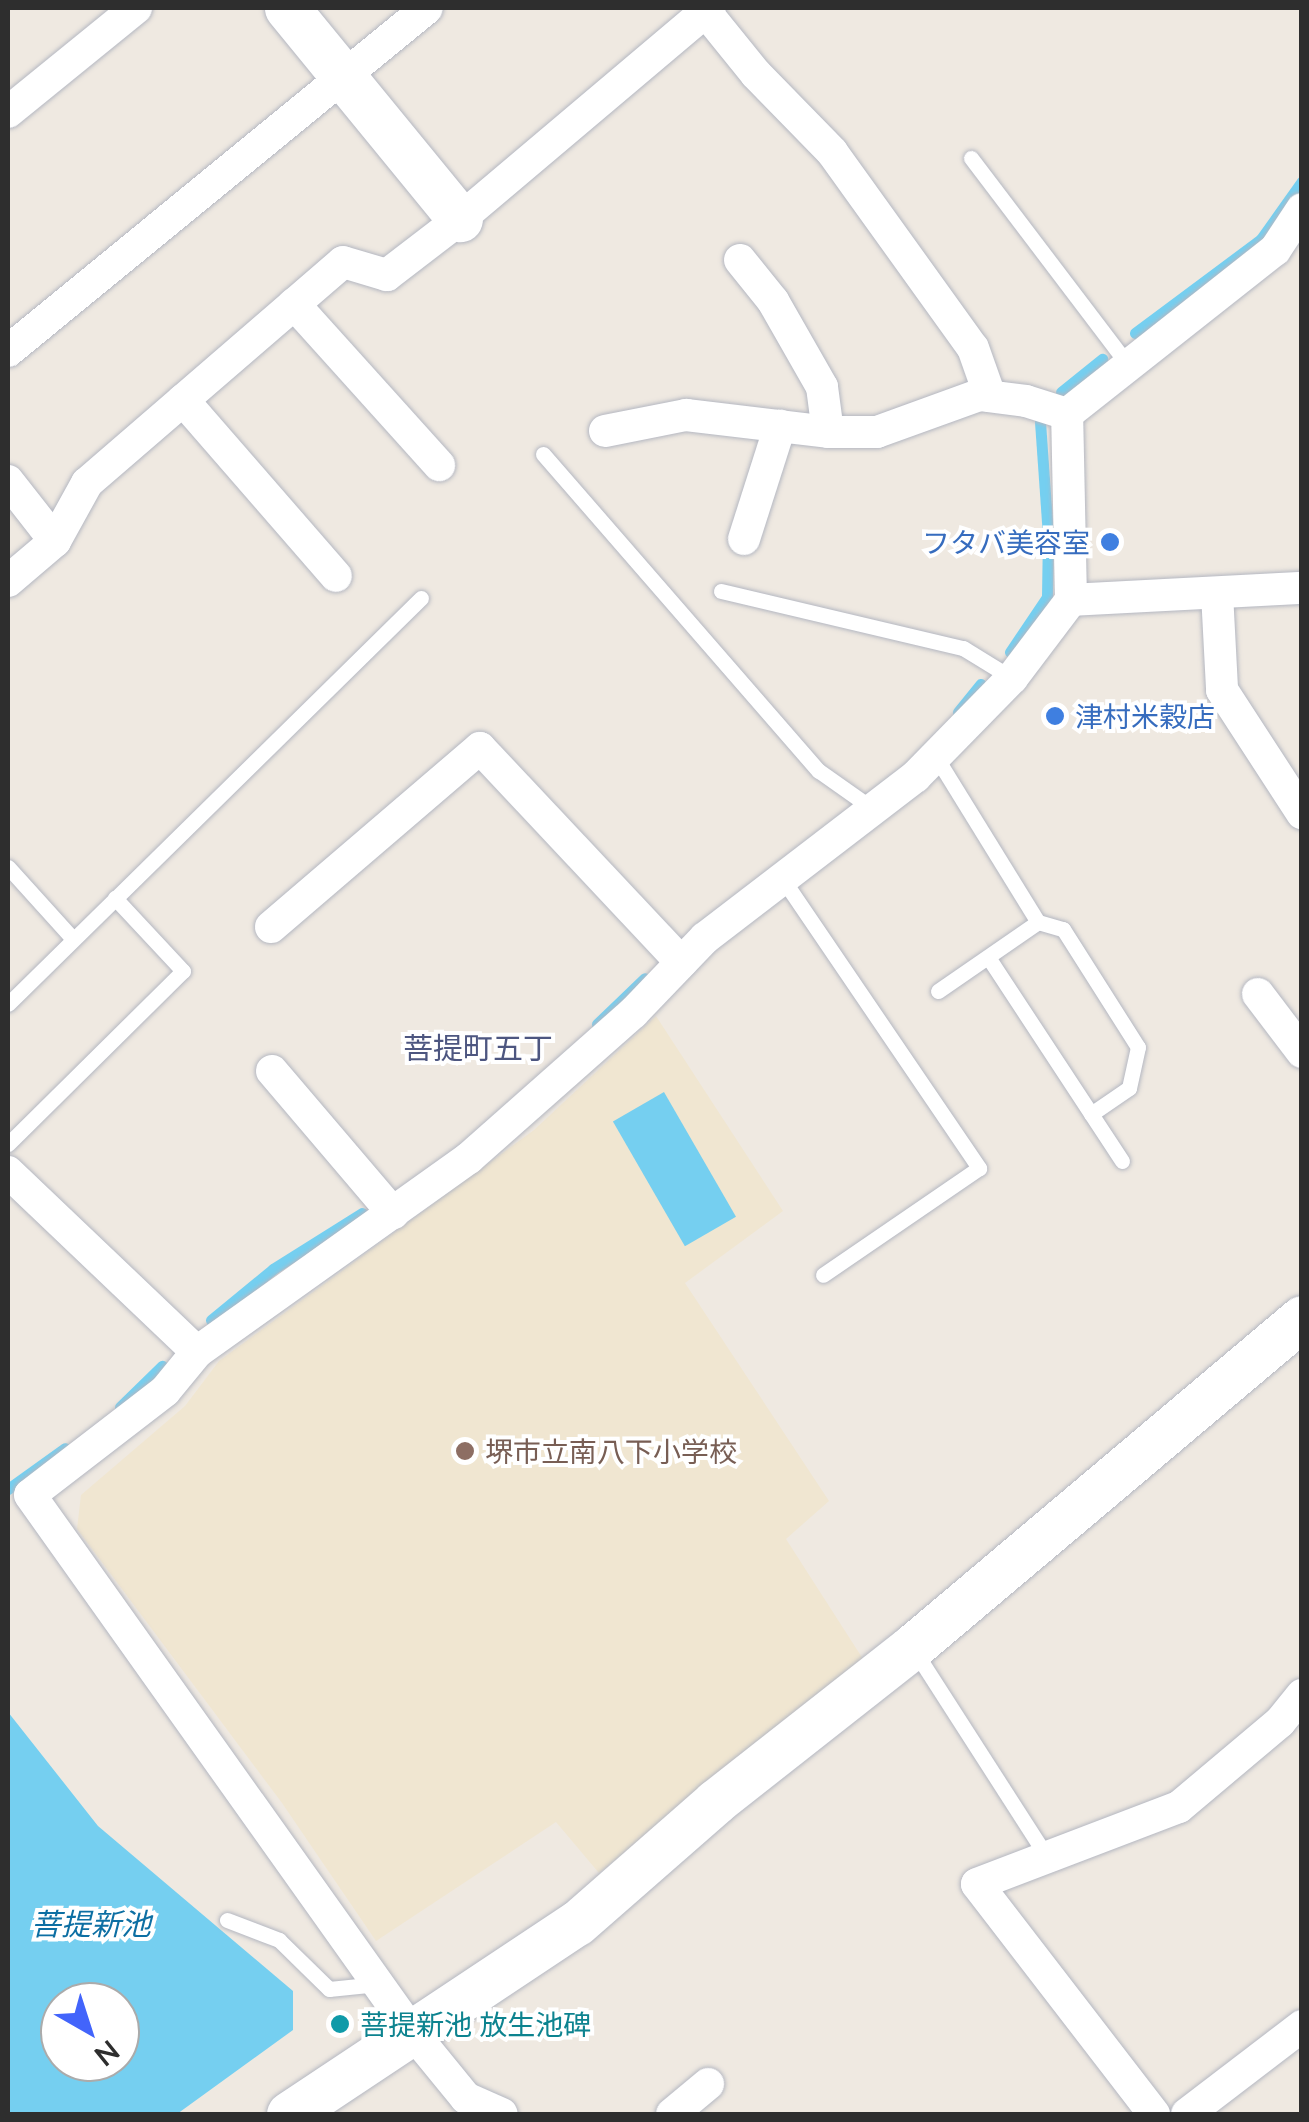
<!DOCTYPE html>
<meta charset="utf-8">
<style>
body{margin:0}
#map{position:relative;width:1309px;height:2122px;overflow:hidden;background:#efe9e1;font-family:Lato,"Noto Sans JP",sans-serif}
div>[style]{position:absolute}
.education>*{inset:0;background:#f0e6d1}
.water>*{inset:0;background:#75cff0;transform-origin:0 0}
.stream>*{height:11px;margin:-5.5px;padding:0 5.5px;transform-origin:5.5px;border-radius:5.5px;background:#75cff0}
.roads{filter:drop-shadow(0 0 2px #b4b7c1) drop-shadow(0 0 2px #b4b7c1)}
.lane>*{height:15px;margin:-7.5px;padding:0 7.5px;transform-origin:7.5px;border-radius:7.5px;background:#fff}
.street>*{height:32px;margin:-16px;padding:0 16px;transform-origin:16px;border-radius:16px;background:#fff}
.secondary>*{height:45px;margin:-22.5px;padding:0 22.5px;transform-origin:22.5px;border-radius:22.5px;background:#fff}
.dots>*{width:28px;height:28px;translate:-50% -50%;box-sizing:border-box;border:5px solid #fff;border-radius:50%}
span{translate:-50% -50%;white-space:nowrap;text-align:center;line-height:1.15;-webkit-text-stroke:8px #fff;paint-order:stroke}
.shop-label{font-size:28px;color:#366cbe}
.right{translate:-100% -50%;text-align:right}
.left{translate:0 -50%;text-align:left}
.education-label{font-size:28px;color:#785e54}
.culture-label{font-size:28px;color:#0d838f}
.neighbourhood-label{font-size:30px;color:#4d5680}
.water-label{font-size:30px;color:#0d6fa3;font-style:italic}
.frame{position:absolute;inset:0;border:10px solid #2e2e2e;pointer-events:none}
.north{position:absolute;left:40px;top:1982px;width:100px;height:100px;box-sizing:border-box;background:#fff;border:2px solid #ababab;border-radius:50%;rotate:141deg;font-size:28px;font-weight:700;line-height:40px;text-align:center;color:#2e2e2e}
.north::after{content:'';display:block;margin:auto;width:35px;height:45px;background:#4264fb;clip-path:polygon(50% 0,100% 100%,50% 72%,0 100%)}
</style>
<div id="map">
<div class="education">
<i style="clip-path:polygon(656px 1016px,783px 1211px,685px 1283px,829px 1501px,786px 1539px,863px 1659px,599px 1873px,556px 1822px,376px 1941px,282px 1803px,77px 1529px,81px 1495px,185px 1406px,219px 1361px,534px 1130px)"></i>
</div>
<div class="water">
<i style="left:664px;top:1092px;width:144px;height:59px;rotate:60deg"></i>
<i style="clip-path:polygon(evenodd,8px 1712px,98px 1826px,293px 1991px,293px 2030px,177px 2114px,8px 2114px,8px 1712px,60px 2002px,120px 2002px,120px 2062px,60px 2062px,60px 2002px)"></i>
</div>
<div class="stream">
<i style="left:1135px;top:333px;width:157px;rotate:-36.7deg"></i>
<i style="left:1261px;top:239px;width:71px;rotate:-54.7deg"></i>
<i style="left:1061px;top:392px;width:53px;rotate:-38.8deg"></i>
<i style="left:1010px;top:652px;width:66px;rotate:-56.1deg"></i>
<i style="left:1047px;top:597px;width:61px;rotate:-89.1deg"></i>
<i style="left:1048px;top:536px;width:115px;rotate:-94deg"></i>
<i style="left:958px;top:712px;width:36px;rotate:-51deg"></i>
<i style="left:597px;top:1024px;width:66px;rotate:-43.8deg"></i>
<i style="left:211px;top:1320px;width:80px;rotate:-39.4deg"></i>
<i style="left:273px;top:1269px;width:105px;rotate:-32.2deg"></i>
<i style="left:120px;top:1407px;width:59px;rotate:-44.3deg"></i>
<i style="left:8px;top:1489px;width:70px;rotate:-35.7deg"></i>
</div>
<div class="roads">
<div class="lane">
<i style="left:971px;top:158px;width:261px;rotate:52.8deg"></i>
<i style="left:543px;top:454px;width:420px;rotate:49deg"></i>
<i style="left:819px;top:771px;width:66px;rotate:35.1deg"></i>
<i style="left:721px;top:591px;width:249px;rotate:13.3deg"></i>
<i style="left:963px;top:648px;width:57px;rotate:31.5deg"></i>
<i style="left:936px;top:757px;width:194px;rotate:58.3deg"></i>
<i style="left:8px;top:867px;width:97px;rotate:47.9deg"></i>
<i style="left:782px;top:878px;width:351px;rotate:55.8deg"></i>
<i style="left:979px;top:1168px;width:189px;rotate:145.6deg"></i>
<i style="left:988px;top:957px;width:244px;rotate:56.7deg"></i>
<i style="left:938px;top:991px;width:121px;rotate:-34.6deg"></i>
<i style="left:1038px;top:922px;width:26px;rotate:16deg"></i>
<i style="left:1063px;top:929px;width:140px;rotate:57.6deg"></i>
<i style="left:1138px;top:1047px;width:42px;rotate:102.4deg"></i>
<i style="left:1129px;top:1088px;width:46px;rotate:145.6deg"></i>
<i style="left:8px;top:1004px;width:579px;rotate:-44.51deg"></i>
<i style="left:8px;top:1144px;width:246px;rotate:-44.7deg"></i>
<i style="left:183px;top:971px;width:100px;rotate:-133deg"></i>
<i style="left:914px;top:1650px;width:246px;rotate:57.3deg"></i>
<i style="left:227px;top:1920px;width:56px;rotate:21deg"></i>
<i style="left:279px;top:1940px;width:70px;rotate:44.4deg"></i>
<i style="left:329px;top:1989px;width:49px;rotate:-5.8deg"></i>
</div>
<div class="street">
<i style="left:705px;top:11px;width:81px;rotate:51deg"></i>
<i style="left:756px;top:74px;width:109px;rotate:45.7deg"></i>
<i style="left:832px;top:152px;width:241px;rotate:54.3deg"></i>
<i style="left:973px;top:348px;width:51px;rotate:70.5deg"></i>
<i style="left:8px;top:112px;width:165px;rotate:-39.1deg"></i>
<i style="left:740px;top:260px;width:53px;rotate:51.2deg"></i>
<i style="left:773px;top:301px;width:99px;rotate:60.3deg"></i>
<i style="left:822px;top:387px;width:45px;rotate:82.4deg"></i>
<i style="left:294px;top:304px;width:217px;rotate:48deg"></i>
<i style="left:8px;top:351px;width:541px;rotate:-39.3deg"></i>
<i style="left:183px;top:400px;width:233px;rotate:49deg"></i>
<i style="left:605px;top:431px;width:83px;rotate:-11.2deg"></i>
<i style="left:686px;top:415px;width:143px;rotate:6.8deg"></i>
<i style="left:828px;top:432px;width:49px"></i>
<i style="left:877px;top:432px;width:109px;rotate:-19.9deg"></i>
<i style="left:979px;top:395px;width:47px;rotate:7.3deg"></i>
<i style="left:1026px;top:401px;width:43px;rotate:17.6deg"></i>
<i style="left:8px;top:481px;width:76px;rotate:51.9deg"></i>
<i style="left:744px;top:539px;width:119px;rotate:-72.3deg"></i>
<i style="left:8px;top:581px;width:62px;rotate:-40.4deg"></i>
<i style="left:55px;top:541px;width:66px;rotate:-61.1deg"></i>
<i style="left:87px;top:483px;width:338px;rotate:-40.8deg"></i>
<i style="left:343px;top:262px;width:46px;rotate:16.5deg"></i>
<i style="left:387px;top:275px;width:92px;rotate:-37.5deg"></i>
<i style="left:460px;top:219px;width:327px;rotate:-40.2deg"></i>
<i style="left:1217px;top:593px;width:97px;rotate:87deg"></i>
<i style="left:1222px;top:690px;width:147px;rotate:57deg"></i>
<i style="left:1071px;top:600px;width:231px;rotate:-3deg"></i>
<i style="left:271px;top:927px;width:275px;rotate:-40.6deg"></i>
<i style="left:480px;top:748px;width:294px;rotate:46.8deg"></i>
<i style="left:1258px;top:994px;width:73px;rotate:52.8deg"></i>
<i style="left:272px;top:1071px;width:187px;rotate:49.6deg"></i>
<i style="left:8px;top:1172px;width:261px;rotate:43.6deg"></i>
<i style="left:197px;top:1352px;width:50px;rotate:129.4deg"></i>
<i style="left:165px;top:1391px;width:170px;rotate:142.4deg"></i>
<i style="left:30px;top:1495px;width:659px;rotate:54.57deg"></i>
<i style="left:412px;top:2032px;width:85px;rotate:50.7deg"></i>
<i style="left:466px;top:2098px;width:39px;rotate:24deg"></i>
<i style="left:197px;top:1352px;width:334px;rotate:-35.5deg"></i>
<i style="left:469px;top:1158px;width:219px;rotate:-41.5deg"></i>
<i style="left:633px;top:1013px;width:104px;rotate:-46.2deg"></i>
<i style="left:705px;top:938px;width:265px;rotate:-37.5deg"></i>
<i style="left:915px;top:777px;width:139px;rotate:-45.6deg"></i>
<i style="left:1012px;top:678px;width:98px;rotate:-52.9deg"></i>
<i style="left:1071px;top:600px;width:186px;rotate:-91.2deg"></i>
<i style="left:1067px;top:414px;width:265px;rotate:-38.3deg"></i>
<i style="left:1275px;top:250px;width:49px;rotate:-56.6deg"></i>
<i style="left:672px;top:2114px;width:47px;rotate:-39.8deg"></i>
<i style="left:1154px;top:2114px;width:290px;rotate:-127.6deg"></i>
<i style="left:977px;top:1884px;width:216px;rotate:-20.9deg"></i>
<i style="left:1179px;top:1807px;width:132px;rotate:-40.1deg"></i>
<i style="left:1280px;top:1722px;width:35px;rotate:-51deg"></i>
<i style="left:1187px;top:2114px;width:145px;rotate:-37.4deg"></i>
</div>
<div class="secondary">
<i style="left:287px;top:8px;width:273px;rotate:50.7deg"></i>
<i style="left:289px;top:2114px;width:346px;rotate:-33.6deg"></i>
<i style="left:577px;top:1923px;width:184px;rotate:-41.2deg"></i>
<i style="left:715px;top:1802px;width:251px;rotate:-38.2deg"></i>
<i style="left:912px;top:1647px;width:510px;rotate:-40.15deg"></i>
</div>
</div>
<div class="dots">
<i style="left:1110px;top:542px;background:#3f7fe0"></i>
<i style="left:1055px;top:716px;background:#3f7fe0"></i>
<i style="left:465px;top:1451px;background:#8d6e63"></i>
<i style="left:340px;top:2024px;background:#0f9aa8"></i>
</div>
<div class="shop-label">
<span class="right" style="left:1090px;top:542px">フタバ美容室</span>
<span class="left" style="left:1075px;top:716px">津村米穀店</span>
</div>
<div class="education-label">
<span class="left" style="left:485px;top:1451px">堺市立南八下小学校</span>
</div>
<div class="culture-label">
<span class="left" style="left:360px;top:2024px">菩提新池 放生池碑</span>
</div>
<div class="neighbourhood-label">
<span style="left:478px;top:1047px">菩提町五丁</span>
</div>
<div class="water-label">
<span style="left:91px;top:1923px">菩提新池</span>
</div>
<div class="frame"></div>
<div class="north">N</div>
</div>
